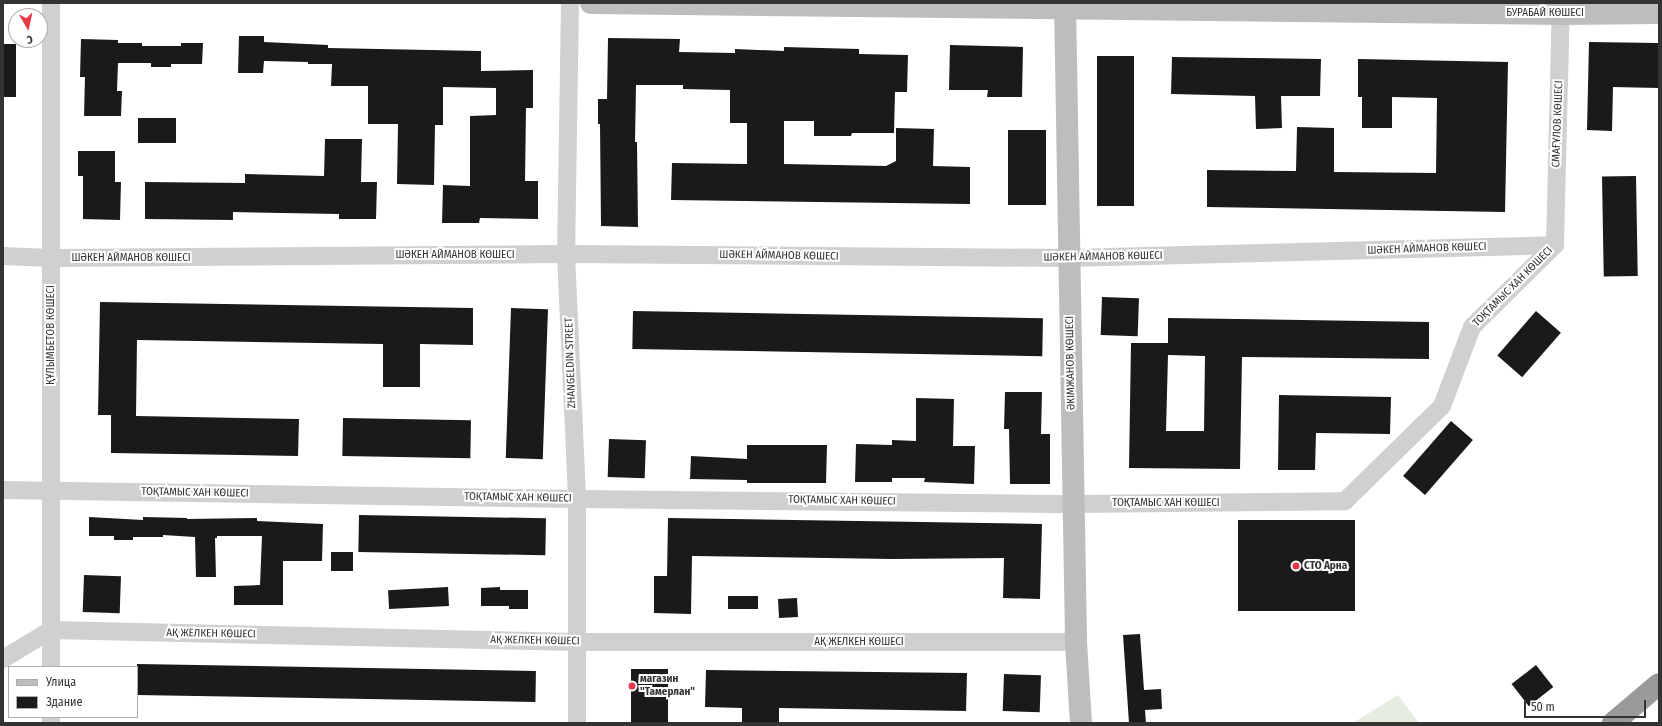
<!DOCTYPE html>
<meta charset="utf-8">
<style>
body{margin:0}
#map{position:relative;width:1662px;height:726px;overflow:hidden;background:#fff;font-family:"Fira Sans Condensed",sans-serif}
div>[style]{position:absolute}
.green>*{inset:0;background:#e6ecdf}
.building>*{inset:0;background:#1a1a1a;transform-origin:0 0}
.street>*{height:18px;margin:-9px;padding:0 9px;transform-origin:9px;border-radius:9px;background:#d0d0d0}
.secondary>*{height:22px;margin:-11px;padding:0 11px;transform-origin:11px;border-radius:11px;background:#bdbdbd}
.highway>*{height:22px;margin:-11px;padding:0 11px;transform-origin:11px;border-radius:11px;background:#9a9a9a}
.dots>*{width:11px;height:11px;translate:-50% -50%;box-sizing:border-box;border:2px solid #fff;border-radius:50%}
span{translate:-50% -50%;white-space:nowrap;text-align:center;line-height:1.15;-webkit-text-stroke:4px #fff;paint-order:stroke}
.street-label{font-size:11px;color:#333}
.poi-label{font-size:11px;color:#333;font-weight:700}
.left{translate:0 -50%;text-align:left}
.frame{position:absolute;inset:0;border:4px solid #333;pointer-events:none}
.legend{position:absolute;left:8px;top:666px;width:130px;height:52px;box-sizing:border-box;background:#fff;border:1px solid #adadad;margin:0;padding:5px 7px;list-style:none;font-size:12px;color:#333}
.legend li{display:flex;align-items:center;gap:8px;height:20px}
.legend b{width:20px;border:1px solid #adadad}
.north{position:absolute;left:8px;top:8px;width:40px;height:40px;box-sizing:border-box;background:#fff;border:1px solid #adadad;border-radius:50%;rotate:171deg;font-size:11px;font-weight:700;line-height:16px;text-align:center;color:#333}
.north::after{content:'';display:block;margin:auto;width:14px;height:18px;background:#e63946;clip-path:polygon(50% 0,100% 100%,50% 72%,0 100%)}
.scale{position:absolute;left:1524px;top:700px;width:122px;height:18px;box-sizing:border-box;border:2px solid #333;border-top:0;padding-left:5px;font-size:12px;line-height:14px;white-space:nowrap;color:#333;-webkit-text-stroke:3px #fff;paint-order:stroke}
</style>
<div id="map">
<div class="green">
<i style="clip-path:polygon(1398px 695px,1419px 723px,1353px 723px)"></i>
</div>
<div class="building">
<i style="clip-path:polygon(239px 36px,264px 36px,264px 42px,328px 45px,328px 48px,481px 51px,481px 71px,533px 70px,533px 108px,526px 108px,525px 181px,538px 181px,538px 219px,480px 218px,479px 223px,442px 223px,443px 185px,470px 186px,470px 116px,496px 115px,496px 88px,443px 87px,443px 125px,435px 125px,434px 185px,397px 184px,398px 124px,368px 124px,368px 86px,331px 86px,332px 64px,308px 64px,308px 62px,264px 61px,263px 73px,238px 73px)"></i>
<i style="clip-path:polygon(608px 38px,680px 39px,679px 52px,735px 53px,735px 49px,784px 51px,784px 47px,859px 49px,859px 54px,908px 55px,907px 92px,895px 92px,894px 133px,852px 133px,851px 136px,814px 136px,814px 121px,784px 121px,784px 164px,886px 166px,896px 161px,896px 128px,934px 129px,933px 166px,970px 167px,970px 204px,671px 200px,672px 163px,747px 164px,747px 123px,730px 123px,730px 90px,683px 89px,683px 85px,636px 85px,635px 142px,637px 142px,638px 227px,601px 226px,600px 124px,598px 124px,598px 99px,607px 99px)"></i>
<i style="clip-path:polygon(81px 39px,118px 40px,118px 43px,142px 43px,142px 46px,181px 46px,181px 43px,203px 43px,202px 64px,171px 64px,171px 67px,151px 67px,151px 63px,118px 63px,117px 91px,122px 91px,121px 116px,84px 116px,85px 77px,80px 77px)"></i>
<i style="clip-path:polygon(1589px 42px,1659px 43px,1659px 88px,1613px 87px,1612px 131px,1587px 130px)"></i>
<i style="left:3px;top:44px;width:13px;height:53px"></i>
<i style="clip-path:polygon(950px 45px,1023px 47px,1022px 97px,987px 97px,988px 90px,949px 90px)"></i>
<i style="left:1097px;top:56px;width:37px;height:150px"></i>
<i style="clip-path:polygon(1172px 57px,1321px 59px,1320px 96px,1281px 96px,1282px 128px,1256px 129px,1255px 96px,1171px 94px)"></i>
<i style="clip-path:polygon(1358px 59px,1508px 62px,1505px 212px,1207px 207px,1207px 170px,1296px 171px,1297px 127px,1334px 128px,1334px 172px,1436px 173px,1437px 98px,1392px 97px,1392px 128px,1362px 128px,1362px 97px,1358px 97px)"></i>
<i style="left:138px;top:118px;width:38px;height:25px"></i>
<i style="left:1008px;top:130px;width:38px;height:75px"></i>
<i style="clip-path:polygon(325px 139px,362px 139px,361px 182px,377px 182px,376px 219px,339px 219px,339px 214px,233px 212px,233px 220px,145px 219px,145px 182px,245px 183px,245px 174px,324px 176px)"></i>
<i style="clip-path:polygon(78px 151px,115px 151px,115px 182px,121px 182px,120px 220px,83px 219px,83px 176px,78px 176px)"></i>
<i style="left:1636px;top:176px;width:100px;height:34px;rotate:89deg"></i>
<i style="left:1102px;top:297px;width:37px;height:38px;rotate:2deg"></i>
<i style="clip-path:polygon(100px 302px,473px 308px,473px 345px,420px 344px,420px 387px,383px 387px,383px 344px,137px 340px,136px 416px,299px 419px,298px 456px,111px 453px,111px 415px,98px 415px)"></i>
<i style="left:511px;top:308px;width:37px;height:150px;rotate:2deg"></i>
<i style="left:633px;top:311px;width:410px;height:38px;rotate:1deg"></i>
<i style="left:1536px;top:311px;width:33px;height:59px;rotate:41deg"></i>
<i style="clip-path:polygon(evenodd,1168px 318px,1429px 322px,1429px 359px,1242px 357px,1240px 469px,1129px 468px,1131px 343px,1168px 343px,1168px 318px,1168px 355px,1205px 356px,1204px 431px,1166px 431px,1168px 355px)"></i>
<i style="clip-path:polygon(1005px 392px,1042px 392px,1041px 434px,1050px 434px,1050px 484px,1010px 484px,1009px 429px,1004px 429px)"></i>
<i style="clip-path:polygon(1279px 395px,1391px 397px,1390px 434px,1316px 433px,1315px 470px,1278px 470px)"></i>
<i style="clip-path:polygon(916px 398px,954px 399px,953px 446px,975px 446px,974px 484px,924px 482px,925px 478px,892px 478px,892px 482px,855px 482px,856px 444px,892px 445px,892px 440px,916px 441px)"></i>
<i style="left:343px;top:418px;width:128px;height:38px;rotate:1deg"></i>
<i style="left:1451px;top:421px;width:29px;height:73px;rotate:41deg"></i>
<i style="left:609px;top:439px;width:37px;height:38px;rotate:2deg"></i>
<i style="clip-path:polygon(747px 445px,827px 445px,826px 483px,747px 483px,747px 480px,690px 479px,691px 456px,747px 459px)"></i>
<i style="left:359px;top:515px;width:187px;height:37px;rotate:1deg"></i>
<i style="clip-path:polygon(89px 517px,143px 520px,143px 517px,187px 518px,187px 519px,257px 518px,257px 521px,323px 524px,322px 561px,283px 561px,283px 605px,234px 605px,234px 586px,260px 585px,262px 536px,217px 536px,217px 538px,215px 538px,216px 577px,196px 577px,195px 537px,163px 535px,163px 537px,133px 537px,133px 540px,114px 540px,114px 536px,89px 536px)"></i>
<i style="clip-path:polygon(668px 518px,1042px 524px,1040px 599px,1003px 598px,1004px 558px,892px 559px,692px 556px,691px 614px,654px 613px,654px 576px,667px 576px)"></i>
<i style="left:1238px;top:520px;width:117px;height:91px"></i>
<i style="left:331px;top:552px;width:22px;height:19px"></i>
<i style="left:84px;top:575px;width:37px;height:37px;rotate:2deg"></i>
<i style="left:448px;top:587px;width:19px;height:60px;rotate:87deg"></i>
<i style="clip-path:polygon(500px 587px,500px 590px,528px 590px,528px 609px,509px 609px,509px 606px,481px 606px,481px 588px)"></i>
<i style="left:758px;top:596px;width:13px;height:30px;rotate:90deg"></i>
<i style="left:797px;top:598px;width:19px;height:19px;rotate:87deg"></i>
<i style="clip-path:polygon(1140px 634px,1144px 690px,1161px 689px,1162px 709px,1145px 710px,1146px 723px,1129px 723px,1123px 635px)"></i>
<i style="left:137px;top:664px;width:399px;height:31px;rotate:1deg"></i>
<i style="left:1536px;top:665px;width:28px;height:31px;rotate:52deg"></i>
<i style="left:631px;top:669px;width:37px;height:54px"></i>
<i style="clip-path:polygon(706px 670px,967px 673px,966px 711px,779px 708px,779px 723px,742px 723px,742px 708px,705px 707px)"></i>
<i style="left:1004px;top:674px;width:37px;height:37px;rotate:2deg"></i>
</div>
<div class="street">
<i style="left:570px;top:3px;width:251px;rotate:90.9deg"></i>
<i style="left:566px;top:254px;width:245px;rotate:87.4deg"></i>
<i style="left:577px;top:499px;width:224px;rotate:90deg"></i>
<i style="left:1555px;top:245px;width:242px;rotate:-88.6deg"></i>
<i style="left:3px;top:256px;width:47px;rotate:2.4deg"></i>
<i style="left:50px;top:258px;width:516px;rotate:-0.44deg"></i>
<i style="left:566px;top:254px;width:503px;rotate:0.46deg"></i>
<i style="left:1069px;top:258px;width:486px;rotate:-1.5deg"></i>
<i style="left:3px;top:490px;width:574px;rotate:0.9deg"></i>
<i style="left:577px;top:499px;width:497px;rotate:0.6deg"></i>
<i style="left:1074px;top:504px;width:271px;rotate:-0.6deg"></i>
<i style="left:1345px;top:501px;width:136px;rotate:-44.4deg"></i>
<i style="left:1442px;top:406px;width:85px;rotate:-69.2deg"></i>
<i style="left:1472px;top:327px;width:117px;rotate:-44.7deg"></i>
<i style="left:3px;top:659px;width:56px;rotate:-31.1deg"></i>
<i style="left:51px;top:630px;width:526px;rotate:1.31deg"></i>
<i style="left:577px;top:642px;width:499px"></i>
<i style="left:51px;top:667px;width:664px;rotate:-90deg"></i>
<i style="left:51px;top:717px;width:6px;rotate:90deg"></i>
</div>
<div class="secondary">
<i style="left:591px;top:3px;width:970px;rotate:0.65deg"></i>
<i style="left:1561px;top:14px;width:98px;rotate:-0.6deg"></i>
<i style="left:1065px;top:3px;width:639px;rotate:89.01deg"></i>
<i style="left:1076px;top:642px;width:81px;rotate:86.5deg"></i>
</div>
<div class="highway">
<i style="left:1613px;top:723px;width:60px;rotate:-40.3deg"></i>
</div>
<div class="dots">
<i style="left:1296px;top:566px;background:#e63946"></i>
<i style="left:632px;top:686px;background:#e63946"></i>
</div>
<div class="street-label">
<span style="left:1545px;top:13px">БУРАБАЙ КӨШЕСІ</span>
<span style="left:1558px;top:124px;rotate:-88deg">СМАҒҰЛОВ КӨШЕСІ</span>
<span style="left:1427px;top:249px;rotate:-2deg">ШӘКЕН АЙМАНОВ КӨШЕСІ</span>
<span style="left:455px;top:255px">ШӘКЕН АЙМАНОВ КӨШЕСІ</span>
<span style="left:779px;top:256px;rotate:1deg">ШӘКЕН АЙМАНОВ КӨШЕСІ</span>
<span style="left:1103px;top:257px;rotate:-1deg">ШӘКЕН АЙМАНОВ КӨШЕСІ</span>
<span style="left:131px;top:258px">ШӘКЕН АЙМАНОВ КӨШЕСІ</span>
<span style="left:1513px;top:287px;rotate:-45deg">ТОҚТАМЫС ХАН КӨШЕСІ</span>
<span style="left:51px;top:335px;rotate:-90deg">ҚҰЛЫМБЕТОВ КӨШЕСІ</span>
<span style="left:571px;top:363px;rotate:-92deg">ZHANGELDIN STREET</span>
<span style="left:1071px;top:363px;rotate:-91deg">ӘКІМЖАНОВ КӨШЕСІ</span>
<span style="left:195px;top:493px;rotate:1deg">ТОҚТАМЫС ХАН КӨШЕСІ</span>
<span style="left:518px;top:498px;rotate:1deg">ТОҚТАМЫС ХАН КӨШЕСІ</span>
<span style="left:842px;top:501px;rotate:1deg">ТОҚТАМЫС ХАН КӨШЕСІ</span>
<span style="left:1166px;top:503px">ТОҚТАМЫС ХАН КӨШЕСІ</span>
<span style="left:211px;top:634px;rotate:1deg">АҚ ЖЕЛКЕН КӨШЕСІ</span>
<span style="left:535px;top:641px;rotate:1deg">АҚ ЖЕЛКЕН КӨШЕСІ</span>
<span style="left:859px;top:642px">АҚ ЖЕЛКЕН КӨШЕСІ</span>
</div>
<div class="poi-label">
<span class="left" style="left:1304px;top:566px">СТО Арна</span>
<span class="left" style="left:640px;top:686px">магазин<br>"Тамерлан"</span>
</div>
<div class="frame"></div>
<ul class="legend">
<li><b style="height:5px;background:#bdbdbd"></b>Улица</li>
<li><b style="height:11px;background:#1a1a1a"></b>Здание</li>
</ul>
<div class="north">С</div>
<div class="scale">50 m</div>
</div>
